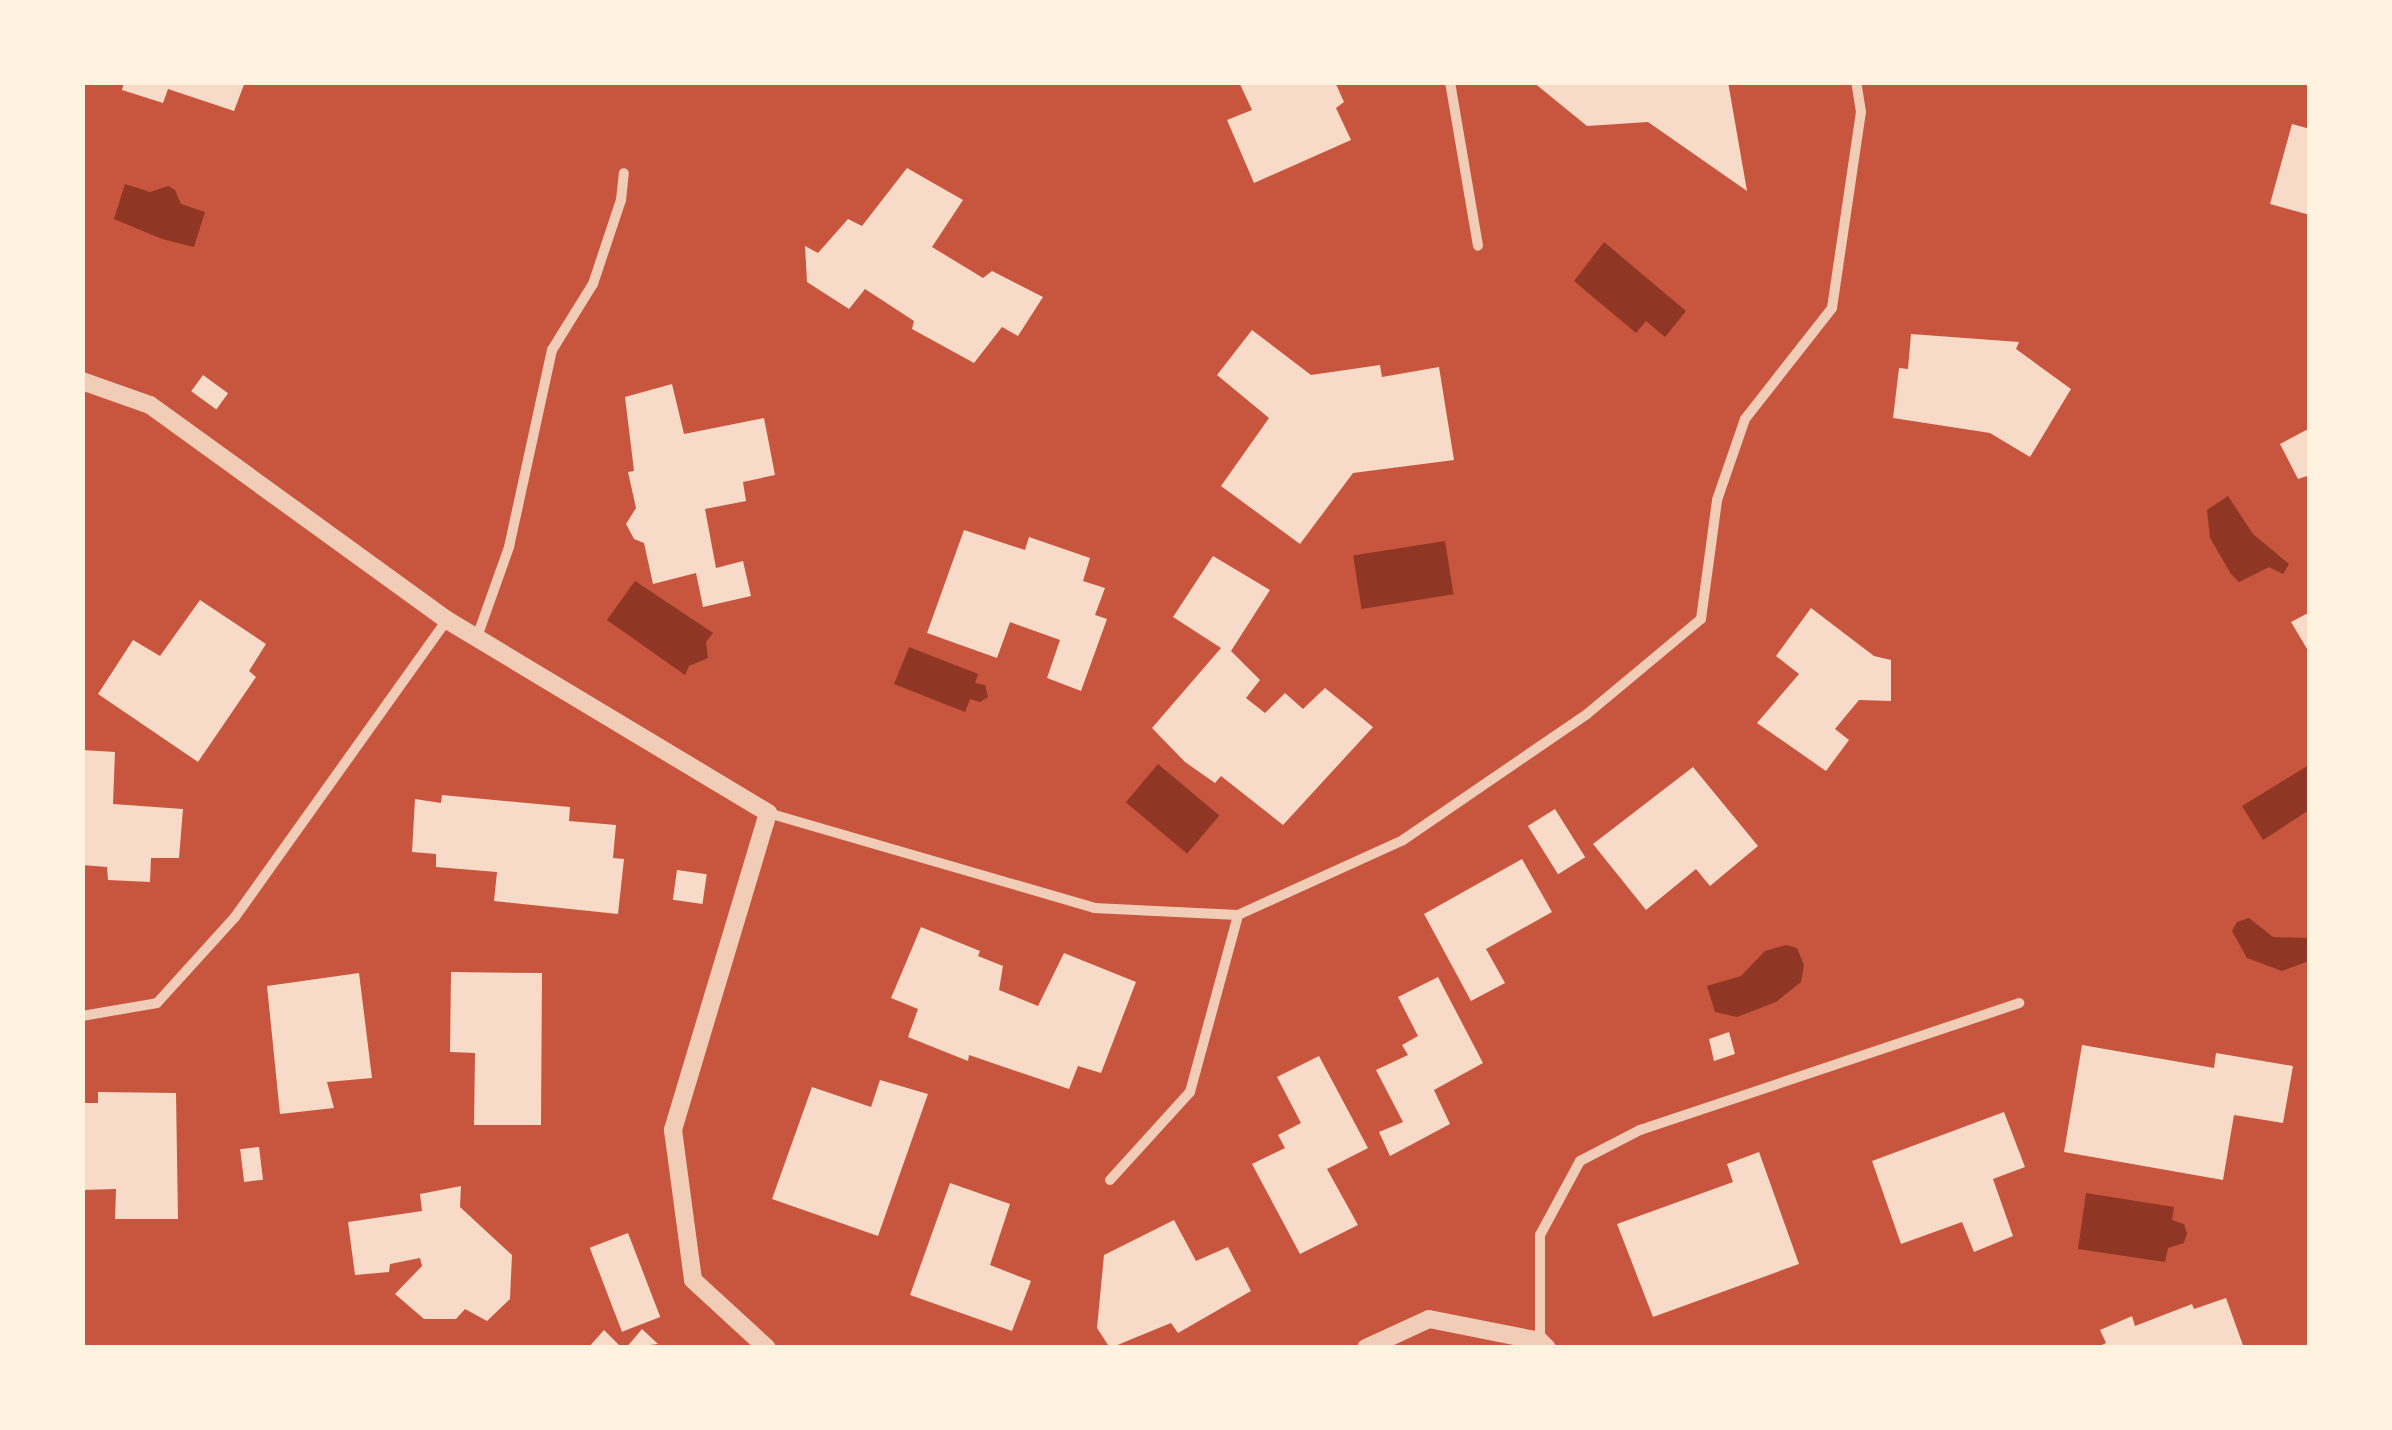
<!DOCTYPE html>
<style>
body{margin:0}
#map{position:relative;width:2392px;height:1430px;overflow:hidden;background:#c8553d;font-family:Overpass,sans-serif}
div>[style]{position:absolute}
.water>*{inset:0;background:#8f3625;transform-origin:0 0}
.building>*{inset:0;background:#f7dbc8;transform-origin:0 0}
.minor>*{height:10px;margin:-5px;padding:0 5px;transform-origin:5px;border-radius:5px;background:#f1ccb7}
.tertiary>*{height:18px;margin:-9px;padding:0 9px;transform-origin:9px;border-radius:9px;background:#f1ccb7}
span{translate:-50% -50%;white-space:nowrap;text-align:center;line-height:1.15;-webkit-text-stroke:8px #fff3e0;paint-order:stroke}
.frame{position:absolute;inset:0;border:85px solid #fff3e0;pointer-events:none}
</style>
<div id="map">
<div class="water">
<i style="clip-path:polygon(125px 184px,150px 192px,168px 186px,175px 190px,181px 204px,205px 212px,194px 247px,162px 239px,114px 219px)"></i>
<i style="clip-path:polygon(1604px 242px,1686px 311px,1665px 337px,1646px 321px,1636px 333px,1574px 281px)"></i>
<i style="clip-path:polygon(2228px 496px,2253px 534px,2289px 564px,2283px 574px,2269px 567px,2239px 582px,2231px 574px,2210px 538px,2207px 510px)"></i>
<i style="left:1445px;top:541px;width:54px;height:93px;rotate:81deg"></i>
<i style="clip-path:polygon(635px 581px,713px 633px,706px 642px,708px 658px,689px 666px,685px 675px,607px 620px)"></i>
<i style="clip-path:polygon(909px 647px,978px 674px,975px 683px,985px 685px,988px 697px,980px 702px,970px 699px,965px 712px,894px 684px)"></i>
<i style="left:1158px;top:764px;width:80px;height:50px;rotate:40deg"></i>
<i style="clip-path:polygon(2309px 765px,2309px 810px,2263px 840px,2242px 806px)"></i>
<i style="clip-path:polygon(2249px 918px,2273px 937px,2308px 938px,2309px 961px,2282px 971px,2247px 958px,2232px 931px,2237px 922px)"></i>
<i style="clip-path:polygon(1786px 945px,1797px 948px,1804px 965px,1801px 982px,1776px 1002px,1737px 1017px,1715px 1012px,1707px 986px,1741px 976px,1765px 951px)"></i>
<i style="clip-path:polygon(2086px 1193px,2174px 1207px,2172px 1220px,2184px 1224px,2187px 1233px,2184px 1243px,2168px 1248px,2165px 1262px,2078px 1249px)"></i>
</div>
<div class="building">
<i style="clip-path:polygon(124px 82px,245px 82px,234px 111px,168px 89px,163px 103px,122px 90px)"></i>
<i style="clip-path:polygon(1239px 82px,1335px 82px,1344px 102px,1336px 108px,1351px 140px,1254px 183px,1227px 120px,1252px 110px)"></i>
<i style="clip-path:polygon(1533px 82px,1728px 82px,1747px 191px,1648px 122px,1587px 126px)"></i>
<i style="clip-path:polygon(2292px 124px,2310px 129px,2310px 215px,2270px 204px)"></i>
<i style="clip-path:polygon(907px 168px,963px 200px,932px 247px,983px 278px,992px 271px,1043px 297px,1018px 336px,1002px 327px,974px 363px,912px 329px,914px 321px,865px 289px,849px 309px,807px 282px,805px 246px,818px 253px,848px 219px,862px 226px)"></i>
<i style="clip-path:polygon(1252px 330px,1311px 375px,1380px 365px,1382px 377px,1439px 367px,1454px 460px,1353px 473px,1300px 544px,1221px 486px,1269px 418px,1217px 375px)"></i>
<i style="clip-path:polygon(1911px 334px,2019px 342px,2016px 349px,2071px 389px,2030px 457px,1990px 433px,1893px 418px,1899px 368px,1908px 369px)"></i>
<i style="left:203px;top:375px;width:31px;height:20px;rotate:36deg"></i>
<i style="clip-path:polygon(672px 384px,684px 434px,764px 418px,775px 475px,743px 482px,746px 501px,705px 509px,716px 568px,743px 561px,751px 596px,703px 607px,696px 573px,653px 584px,644px 543px,634px 539px,626px 524px,636px 508px,628px 472px,634px 471px,625px 397px)"></i>
<i style="clip-path:polygon(2310px 428px,2310px 475px,2298px 479px,2280px 444px)"></i>
<i style="clip-path:polygon(964px 530px,1025px 550px,1029px 537px,1090px 558px,1083px 581px,1105px 588px,1095px 615px,1107px 619px,1081px 691px,1047px 678px,1060px 640px,1010px 622px,997px 658px,927px 633px)"></i>
<i style="clip-path:polygon(1213px 556px,1270px 590px,1231px 651px,1260px 680px,1246px 698px,1265px 713px,1285px 693px,1303px 709px,1325px 688px,1373px 727px,1283px 825px,1221px 776px,1215px 783px,1185px 762px,1152px 728px,1221px 648px,1173px 617px)"></i>
<i style="clip-path:polygon(200px 600px,266px 644px,249px 671px,256px 677px,198px 762px,98px 694px,133px 640px,160px 656px)"></i>
<i style="clip-path:polygon(1811px 608px,1874px 656px,1891px 660px,1891px 701px,1859px 700px,1835px 729px,1849px 740px,1826px 771px,1757px 723px,1799px 674px,1776px 656px)"></i>
<i style="clip-path:polygon(2310px 612px,2310px 654px,2291px 622px)"></i>
<i style="clip-path:polygon(82px 750px,115px 752px,113px 804px,183px 809px,179px 858px,151px 858px,150px 882px,108px 880px,107px 867px,82px 865px)"></i>
<i style="clip-path:polygon(1693px 767px,1758px 846px,1710px 886px,1696px 869px,1646px 910px,1593px 844px)"></i>
<i style="clip-path:polygon(442px 795px,570px 807px,569px 821px,616px 825px,613px 858px,624px 859px,618px 914px,494px 901px,497px 872px,436px 867px,436px 854px,412px 852px,415px 799px,441px 803px)"></i>
<i style="left:1555px;top:809px;width:57px;height:32px;rotate:58deg"></i>
<i style="clip-path:polygon(1522px 859px,1552px 912px,1486px 949px,1505px 983px,1471px 1001px,1424px 914px)"></i>
<i style="left:677px;top:870px;width:30px;height:30px;rotate:8deg"></i>
<i style="clip-path:polygon(921px 927px,980px 951px,978px 956px,1003px 966px,999px 990px,1038px 1006px,1064px 953px,1136px 982px,1101px 1073px,1078px 1066px,1069px 1089px,969px 1055px,968px 1061px,908px 1037px,918px 1009px,891px 998px)"></i>
<i style="clip-path:polygon(451px 972px,542px 973px,541px 1125px,474px 1125px,475px 1053px,450px 1052px)"></i>
<i style="clip-path:polygon(359px 973px,372px 1078px,327px 1082px,334px 1108px,280px 1114px,267px 986px)"></i>
<i style="clip-path:polygon(1438px 977px,1483px 1063px,1434px 1090px,1450px 1124px,1390px 1156px,1379px 1132px,1403px 1122px,1376px 1070px,1408px 1055px,1402px 1045px,1418px 1036px,1398px 997px)"></i>
<i style="clip-path:polygon(1729px 1032px,1735px 1054px,1714px 1061px,1709px 1039px)"></i>
<i style="clip-path:polygon(2082px 1045px,2214px 1068px,2216px 1053px,2293px 1066px,2283px 1123px,2234px 1115px,2223px 1180px,2064px 1152px)"></i>
<i style="clip-path:polygon(1319px 1056px,1368px 1148px,1327px 1169px,1358px 1225px,1300px 1254px,1252px 1164px,1285px 1148px,1278px 1135px,1301px 1123px,1277px 1077px)"></i>
<i style="clip-path:polygon(880px 1080px,928px 1094px,878px 1236px,772px 1199px,812px 1087px,871px 1107px)"></i>
<i style="clip-path:polygon(98px 1092px,176px 1093px,178px 1219px,115px 1219px,116px 1189px,82px 1190px,82px 1103px,98px 1103px)"></i>
<i style="clip-path:polygon(2004px 1112px,2025px 1167px,1993px 1179px,2013px 1236px,1974px 1252px,1962px 1222px,1901px 1244px,1872px 1161px)"></i>
<i style="left:259px;top:1147px;width:33px;height:19px;rotate:83deg"></i>
<i style="clip-path:polygon(1759px 1152px,1799px 1264px,1653px 1317px,1617px 1224px,1733px 1182px,1727px 1164px)"></i>
<i style="clip-path:polygon(950px 1183px,1010px 1204px,990px 1265px,1031px 1281px,1012px 1331px,910px 1295px)"></i>
<i style="clip-path:polygon(461px 1186px,460px 1207px,512px 1255px,510px 1299px,487px 1321px,465px 1309px,456px 1319px,424px 1319px,395px 1294px,422px 1266px,420px 1258px,390px 1264px,389px 1272px,355px 1275px,348px 1222px,422px 1211px,420px 1194px)"></i>
<i style="clip-path:polygon(1174px 1220px,1196px 1261px,1228px 1247px,1251px 1291px,1178px 1333px,1171px 1323px,1110px 1348px,1097px 1328px,1104px 1255px)"></i>
<i style="left:628px;top:1233px;width:90px;height:41px;rotate:69deg"></i>
<i style="clip-path:polygon(2226px 1298px,2244px 1348px,2095px 1348px,2106px 1343px,2100px 1330px,2132px 1316px,2135px 1326px,2192px 1304px,2194px 1309px)"></i>
<i style="clip-path:polygon(642px 1329px,658px 1344px,626px 1348px)"></i>
<i style="clip-path:polygon(604px 1330px,622px 1348px,588px 1348px)"></i>
</div>
<div class="minor">
<i style="left:1450px;top:82px;width:166px;rotate:80.3deg"></i>
<i style="left:477px;top:637px;width:96px;rotate:-70.4deg"></i>
<i style="left:509px;top:547px;width:202px;rotate:-77.7deg"></i>
<i style="left:552px;top:350px;width:78px;rotate:-58.2deg"></i>
<i style="left:593px;top:284px;width:89px;rotate:-71.6deg"></i>
<i style="left:621px;top:200px;width:27px;rotate:-84deg"></i>
<i style="left:768px;top:813px;width:340px;rotate:16.2deg"></i>
<i style="left:1094px;top:908px;width:144px;rotate:2.8deg"></i>
<i style="left:1238px;top:915px;width:181px;rotate:-24.4deg"></i>
<i style="left:1403px;top:840px;width:223px;rotate:-34.4deg"></i>
<i style="left:1587px;top:714px;width:148px;rotate:-39.8deg"></i>
<i style="left:1701px;top:619px;width:120px;rotate:-82.3deg"></i>
<i style="left:1717px;top:500px;width:86px;rotate:-70.9deg"></i>
<i style="left:1745px;top:419px;width:141px;rotate:-51.9deg"></i>
<i style="left:1832px;top:308px;width:198px;rotate:-81.6deg"></i>
<i style="left:1861px;top:112px;width:30px;rotate:-99deg"></i>
<i style="left:82px;top:1016px;width:76px;rotate:-9.8deg"></i>
<i style="left:157px;top:1003px;width:116px;rotate:-47.8deg"></i>
<i style="left:235px;top:917px;width:365px;rotate:-54.5deg"></i>
<i style="left:1110px;top:1180px;width:119px;rotate:-47.7deg"></i>
<i style="left:1190px;top:1092px;width:183px;rotate:-74.8deg"></i>
<i style="left:1540px;top:1341px;width:106px;rotate:-90deg"></i>
<i style="left:1540px;top:1235px;width:84px;rotate:-61.6deg"></i>
<i style="left:1580px;top:1161px;width:68px;rotate:-27.3deg"></i>
<i style="left:1640px;top:1130px;width:400px;rotate:-18.5deg"></i>
</div>
<div class="tertiary">
<i style="left:82px;top:381px;width:72px;rotate:19.4deg"></i>
<i style="left:150px;top:405px;width:367px;rotate:35.9deg"></i>
<i style="left:447px;top:620px;width:375px;rotate:31deg"></i>
<i style="left:768px;top:813px;width:331px;rotate:106.7deg"></i>
<i style="left:673px;top:1130px;width:151px;rotate:82.4deg"></i>
<i style="left:693px;top:1280px;width:100px;rotate:42.6deg"></i>
<i style="left:1366px;top:1348px;width:69px;rotate:-24.7deg"></i>
<i style="left:1429px;top:1319px;width:113px;rotate:11.2deg"></i>
<i style="left:1540px;top:1341px;width:10px;rotate:45deg"></i>
</div>
<div class="frame"></div>
</div>
